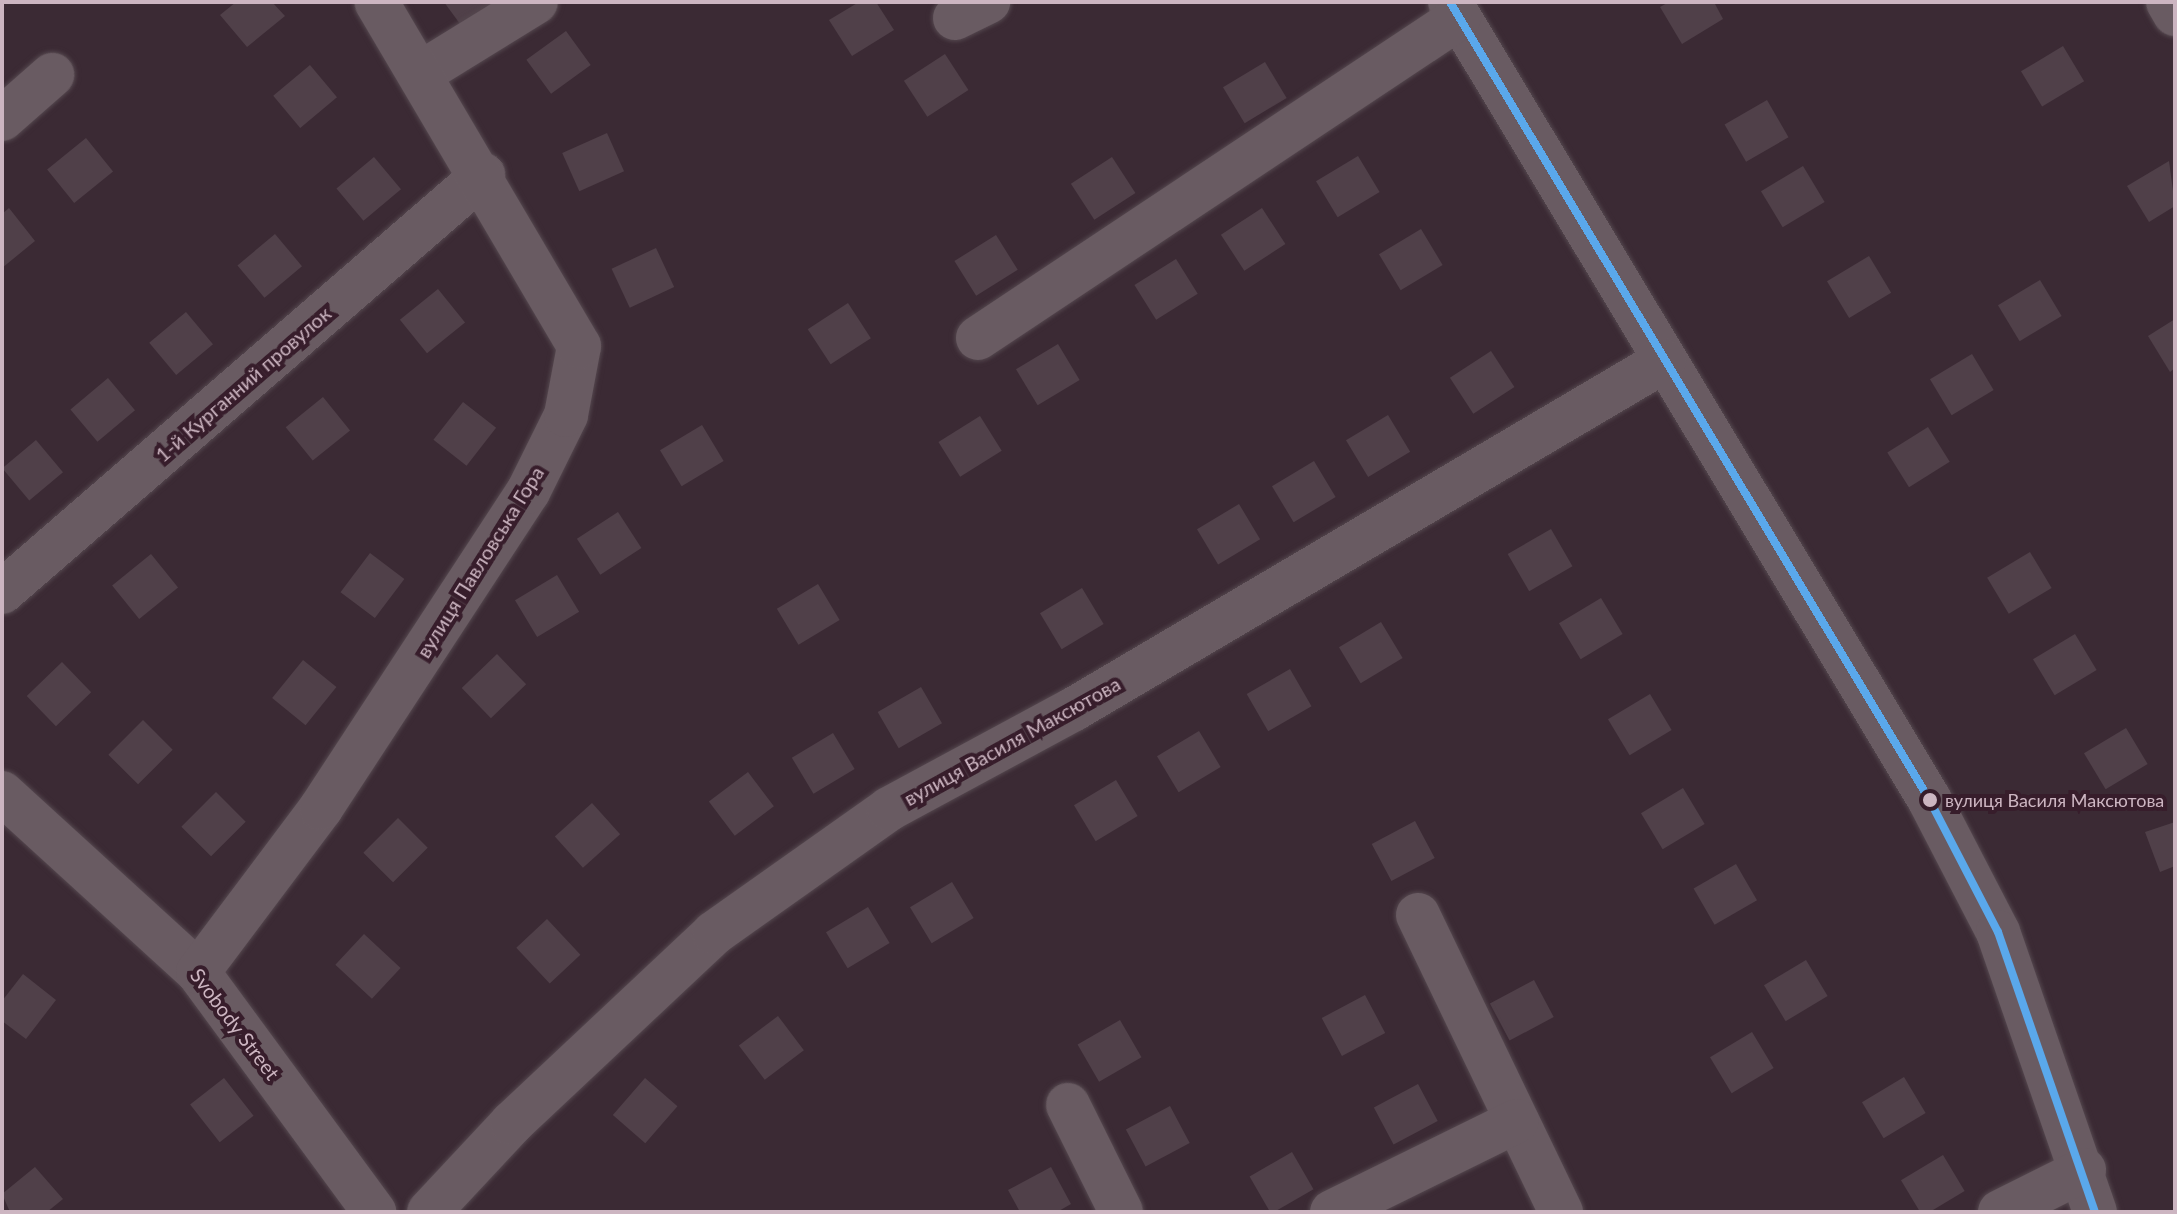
<!DOCTYPE html>
<meta charset="utf-8">
<style>
body{margin:0}
#map{position:relative;width:2177px;height:1214px;overflow:hidden;background:#3b2a34;font-family:Lato,sans-serif}
div>[style]{position:absolute}
.building>*{inset:0;background:#504049;transform-origin:0 0}
.roads{filter:drop-shadow(0 0 2px #54474e) drop-shadow(0 0 2px #54474e)}
.minor>*{height:44px;margin:-22px;padding:0 22px;transform-origin:22px;border-radius:22px;background:#695b62}
.bus-1>*{height:8px;margin:-4px;padding:0 4px;transform-origin:4px;border-radius:4px;background:#5aa8eb}
.dots>*{width:22px;height:22px;translate:-50% -50%;box-sizing:border-box;border:4px solid #371d2b;border-radius:50%}
span{translate:-50% -50%;white-space:nowrap;text-align:center;line-height:1.15;-webkit-text-stroke:8px #371d2b;paint-order:stroke}
.bus-label{font-size:18px;color:#ccb5c1}
.left{translate:0 -50%;text-align:left}
.street-label{font-size:20px;color:#ccb5c1}
.frame{position:absolute;inset:0;border:4px solid #ccb5c1;pointer-events:none}
</style>
<div id="map">
<div class="building">
<i style="clip-path:polygon(236px 2px,272px 2px,285px 16px,247px 47px,220px 15px)"></i>
<i style="clip-path:polygon(444px 2px,499px 2px,463px 28px)"></i>
<i style="clip-path:polygon(859px 2px,876px 2px,894px 30px,852px 56px,829px 20px)"></i>
<i style="clip-path:polygon(1669px 2px,1714px 2px,1723px 19px,1682px 44px,1660px 7px)"></i>
<i style="left:566px;top:31px;width:42px;height:49px;rotate:54deg"></i>
<i style="left:2063px;top:46px;width:41px;height:49px;rotate:59deg"></i>
<i style="left:945px;top:54px;width:43px;height:49px;rotate:57deg"></i>
<i style="left:1265px;top:62px;width:42px;height:49px;rotate:59deg"></i>
<i style="left:310px;top:65px;width:42px;height:48px;rotate:50deg"></i>
<i style="left:1767px;top:100px;width:43px;height:49px;rotate:60deg"></i>
<i style="left:607px;top:133px;width:42px;height:49px;rotate:66deg"></i>
<i style="left:86px;top:138px;width:43px;height:50px;rotate:51deg"></i>
<i style="left:1358px;top:156px;width:42px;height:49px;rotate:59deg"></i>
<i style="left:374px;top:157px;width:42px;height:49px;rotate:50deg"></i>
<i style="left:1112px;top:157px;width:43px;height:49px;rotate:57deg"></i>
<i style="clip-path:polygon(2169px 161px,2175px 206px,2149px 222px,2127px 186px)"></i>
<i style="left:1803px;top:166px;width:42px;height:49px;rotate:59deg"></i>
<i style="clip-path:polygon(9px 208px,35px 241px,2px 268px,2px 214px)"></i>
<i style="left:1262px;top:208px;width:43px;height:49px;rotate:57deg"></i>
<i style="left:1421px;top:229px;width:42px;height:49px;rotate:59deg"></i>
<i style="left:275px;top:234px;width:42px;height:49px;rotate:50deg"></i>
<i style="left:996px;top:235px;width:41px;height:49px;rotate:58deg"></i>
<i style="left:656px;top:248px;width:43px;height:49px;rotate:65deg"></i>
<i style="left:1869px;top:256px;width:43px;height:49px;rotate:59deg"></i>
<i style="left:1176px;top:259px;width:41px;height:49px;rotate:58deg"></i>
<i style="left:2040px;top:280px;width:42px;height:49px;rotate:59deg"></i>
<i style="left:438px;top:289px;width:43px;height:49px;rotate:51deg"></i>
<i style="left:848px;top:303px;width:42px;height:48px;rotate:57deg"></i>
<i style="left:186px;top:312px;width:42px;height:48px;rotate:50deg"></i>
<i style="clip-path:polygon(2175px 319px,2175px 368px,2170px 372px,2148px 336px)"></i>
<i style="left:1058px;top:344px;width:42px;height:49px;rotate:59deg"></i>
<i style="left:1491px;top:351px;width:43px;height:49px;rotate:57deg"></i>
<i style="left:1972px;top:354px;width:42px;height:49px;rotate:59deg"></i>
<i style="left:108px;top:378px;width:42px;height:49px;rotate:50deg"></i>
<i style="left:323px;top:397px;width:43px;height:48px;rotate:51deg"></i>
<i style="left:463px;top:402px;width:42px;height:48px;rotate:38deg"></i>
<i style="left:1388px;top:415px;width:43px;height:49px;rotate:59deg"></i>
<i style="left:980px;top:416px;width:41px;height:49px;rotate:58deg"></i>
<i style="left:702px;top:425px;width:42px;height:49px;rotate:59deg"></i>
<i style="left:1928px;top:427px;width:41px;height:48px;rotate:58deg"></i>
<i style="left:36px;top:440px;width:42px;height:44px;rotate:50deg"></i>
<i style="left:1314px;top:461px;width:42px;height:49px;rotate:59deg"></i>
<i style="left:1239px;top:504px;width:41px;height:49px;rotate:59deg"></i>
<i style="left:618px;top:512px;width:43px;height:49px;rotate:57deg"></i>
<i style="left:1551px;top:529px;width:43px;height:50px;rotate:60deg"></i>
<i style="left:2030px;top:552px;width:42px;height:50px;rotate:59deg"></i>
<i style="left:370px;top:553px;width:43px;height:49px;rotate:37deg"></i>
<i style="left:151px;top:554px;width:43px;height:50px;rotate:51deg"></i>
<i style="left:557px;top:575px;width:43px;height:49px;rotate:59deg"></i>
<i style="left:818px;top:584px;width:42px;height:48px;rotate:59deg"></i>
<i style="left:1082px;top:588px;width:42px;height:49px;rotate:59deg"></i>
<i style="left:1601px;top:598px;width:42px;height:49px;rotate:59deg"></i>
<i style="left:1381px;top:622px;width:42px;height:49px;rotate:59deg"></i>
<i style="left:2075px;top:634px;width:42px;height:49px;rotate:59deg"></i>
<i style="left:497px;top:654px;width:42px;height:49px;rotate:46deg"></i>
<i style="left:303px;top:660px;width:43px;height:49px;rotate:39deg"></i>
<i style="left:62px;top:662px;width:42px;height:49px;rotate:46deg"></i>
<i style="left:1290px;top:669px;width:43px;height:50px;rotate:60deg"></i>
<i style="left:921px;top:687px;width:42px;height:50px;rotate:60deg"></i>
<i style="left:1650px;top:694px;width:42px;height:49px;rotate:59deg"></i>
<i style="left:143px;top:720px;width:42px;height:49px;rotate:45deg"></i>
<i style="left:2126px;top:728px;width:42px;height:49px;rotate:59deg"></i>
<i style="left:1199px;top:731px;width:42px;height:49px;rotate:59deg"></i>
<i style="left:833px;top:733px;width:42px;height:48px;rotate:59deg"></i>
<i style="left:748px;top:772px;width:43px;height:49px;rotate:53deg"></i>
<i style="left:1116px;top:780px;width:42px;height:49px;rotate:59deg"></i>
<i style="left:1683px;top:788px;width:42px;height:49px;rotate:59deg"></i>
<i style="left:216px;top:792px;width:42px;height:49px;rotate:45deg"></i>
<i style="left:592px;top:803px;width:42px;height:50px;rotate:48deg"></i>
<i style="left:398px;top:818px;width:42px;height:49px;rotate:45deg"></i>
<i style="left:1415px;top:821px;width:42px;height:49px;rotate:62deg"></i>
<i style="clip-path:polygon(2175px 822px,2175px 866px,2160px 872px,2145px 832px)"></i>
<i style="left:1736px;top:864px;width:42px;height:49px;rotate:60deg"></i>
<i style="left:952px;top:882px;width:42px;height:49px;rotate:59deg"></i>
<i style="left:868px;top:907px;width:42px;height:49px;rotate:59deg"></i>
<i style="left:547px;top:919px;width:49px;height:42px;rotate:47deg"></i>
<i style="left:364px;top:934px;width:50px;height:42px;rotate:43deg"></i>
<i style="left:1806px;top:960px;width:42px;height:49px;rotate:59deg"></i>
<i style="clip-path:polygon(23px 974px,56px 1000px,26px 1039px,2px 1021px,2px 1001px)"></i>
<i style="left:1534px;top:980px;width:42px;height:50px;rotate:62deg"></i>
<i style="left:1365px;top:995px;width:43px;height:49px;rotate:62deg"></i>
<i style="left:778px;top:1016px;width:43px;height:49px;rotate:53deg"></i>
<i style="left:1120px;top:1020px;width:43px;height:49px;rotate:60deg"></i>
<i style="left:1752px;top:1032px;width:42px;height:49px;rotate:59deg"></i>
<i style="left:1904px;top:1077px;width:42px;height:49px;rotate:59deg"></i>
<i style="left:224px;top:1078px;width:48px;height:43px;rotate:52deg"></i>
<i style="left:645px;top:1078px;width:43px;height:49px;rotate:41deg"></i>
<i style="left:1418px;top:1084px;width:42px;height:50px;rotate:62deg"></i>
<i style="left:1170px;top:1106px;width:42px;height:50px;rotate:62deg"></i>
<i style="left:1292px;top:1152px;width:43px;height:49px;rotate:60deg"></i>
<i style="left:1943px;top:1155px;width:42px;height:49px;rotate:59deg"></i>
<i style="clip-path:polygon(35px 1167px,63px 1199px,47px 1212px,10px 1212px,2px 1194px)"></i>
<i style="clip-path:polygon(1051px 1167px,1071px 1204px,1057px 1212px,1020px 1212px,1008px 1190px)"></i>
</div>
<div class="roads">
<div class="minor">
<i style="left:1450px;top:2px;width:930px;rotate:58.99deg"></i>
<i style="left:1929px;top:799px;width:150px;rotate:62.6deg"></i>
<i style="left:1998px;top:932px;width:296px;rotate:70.9deg"></i>
<i style="left:2168px;top:2px;width:14px;rotate:60deg"></i>
<i style="left:955px;top:18px;width:37px;rotate:-26deg"></i>
<i style="left:421px;top:73px;width:135px;rotate:-31.7deg"></i>
<i style="left:2px;top:119px;width:67px;rotate:-41.3deg"></i>
<i style="left:978px;top:338px;width:578px;rotate:-33.64deg"></i>
<i style="left:2px;top:592px;width:637px;rotate:-40.92deg"></i>
<i style="left:2px;top:793px;width:265px;rotate:42.4deg"></i>
<i style="left:198px;top:972px;width:298px;rotate:53.7deg"></i>
<i style="left:1418px;top:915px;width:330px;rotate:64.3deg"></i>
<i style="left:198px;top:972px;width:205px;rotate:-53.1deg"></i>
<i style="left:321px;top:808px;width:378px;rotate:-56.8deg"></i>
<i style="left:528px;top:492px;width:86px;rotate:-63.7deg"></i>
<i style="left:566px;top:415px;width:70px;rotate:-79.3deg"></i>
<i style="left:579px;top:346px;width:399px;rotate:-120.5deg"></i>
<i style="left:1068px;top:1105px;width:119px;rotate:63.6deg"></i>
<i style="left:429px;top:1212px;width:122px;rotate:-47deg"></i>
<i style="left:512px;top:1123px;width:277px;rotate:-43.2deg"></i>
<i style="left:714px;top:933px;width:214px;rotate:-35.3deg"></i>
<i style="left:889px;top:809px;width:210px;rotate:-28.4deg"></i>
<i style="left:1074px;top:709px;width:685px;rotate:-30.53deg"></i>
<i style="left:1332px;top:1212px;width:206px;rotate:-26.2deg"></i>
<i style="left:2000px;top:1212px;width:94px;rotate:-26.6deg"></i>
</div>
</div>
<div class="bus-1">
<i style="left:1450px;top:2px;width:930px;rotate:58.99deg"></i>
<i style="left:1929px;top:799px;width:150px;rotate:62.6deg"></i>
<i style="left:1998px;top:932px;width:296px;rotate:70.9deg"></i>
</div>
<div class="dots">
<i style="left:1930px;top:800px;background:#ccb5c1"></i>
</div>
<div class="bus-label">
<span class="left" style="left:1945px;top:800px">вулиця Василя Максютова</span>
</div>
<div class="street-label">
<span style="left:243px;top:384px;rotate:-41deg">1-й Курганний провулок</span>
<span style="left:480px;top:562px;rotate:-58deg">вулиця Павловська Гора</span>
<span style="left:1012px;top:741px;rotate:-29deg">вулиця Василя Максютова</span>
<span style="left:235px;top:1024px;rotate:53deg">Svobody Street</span>
</div>
<div class="frame"></div>
</div>
